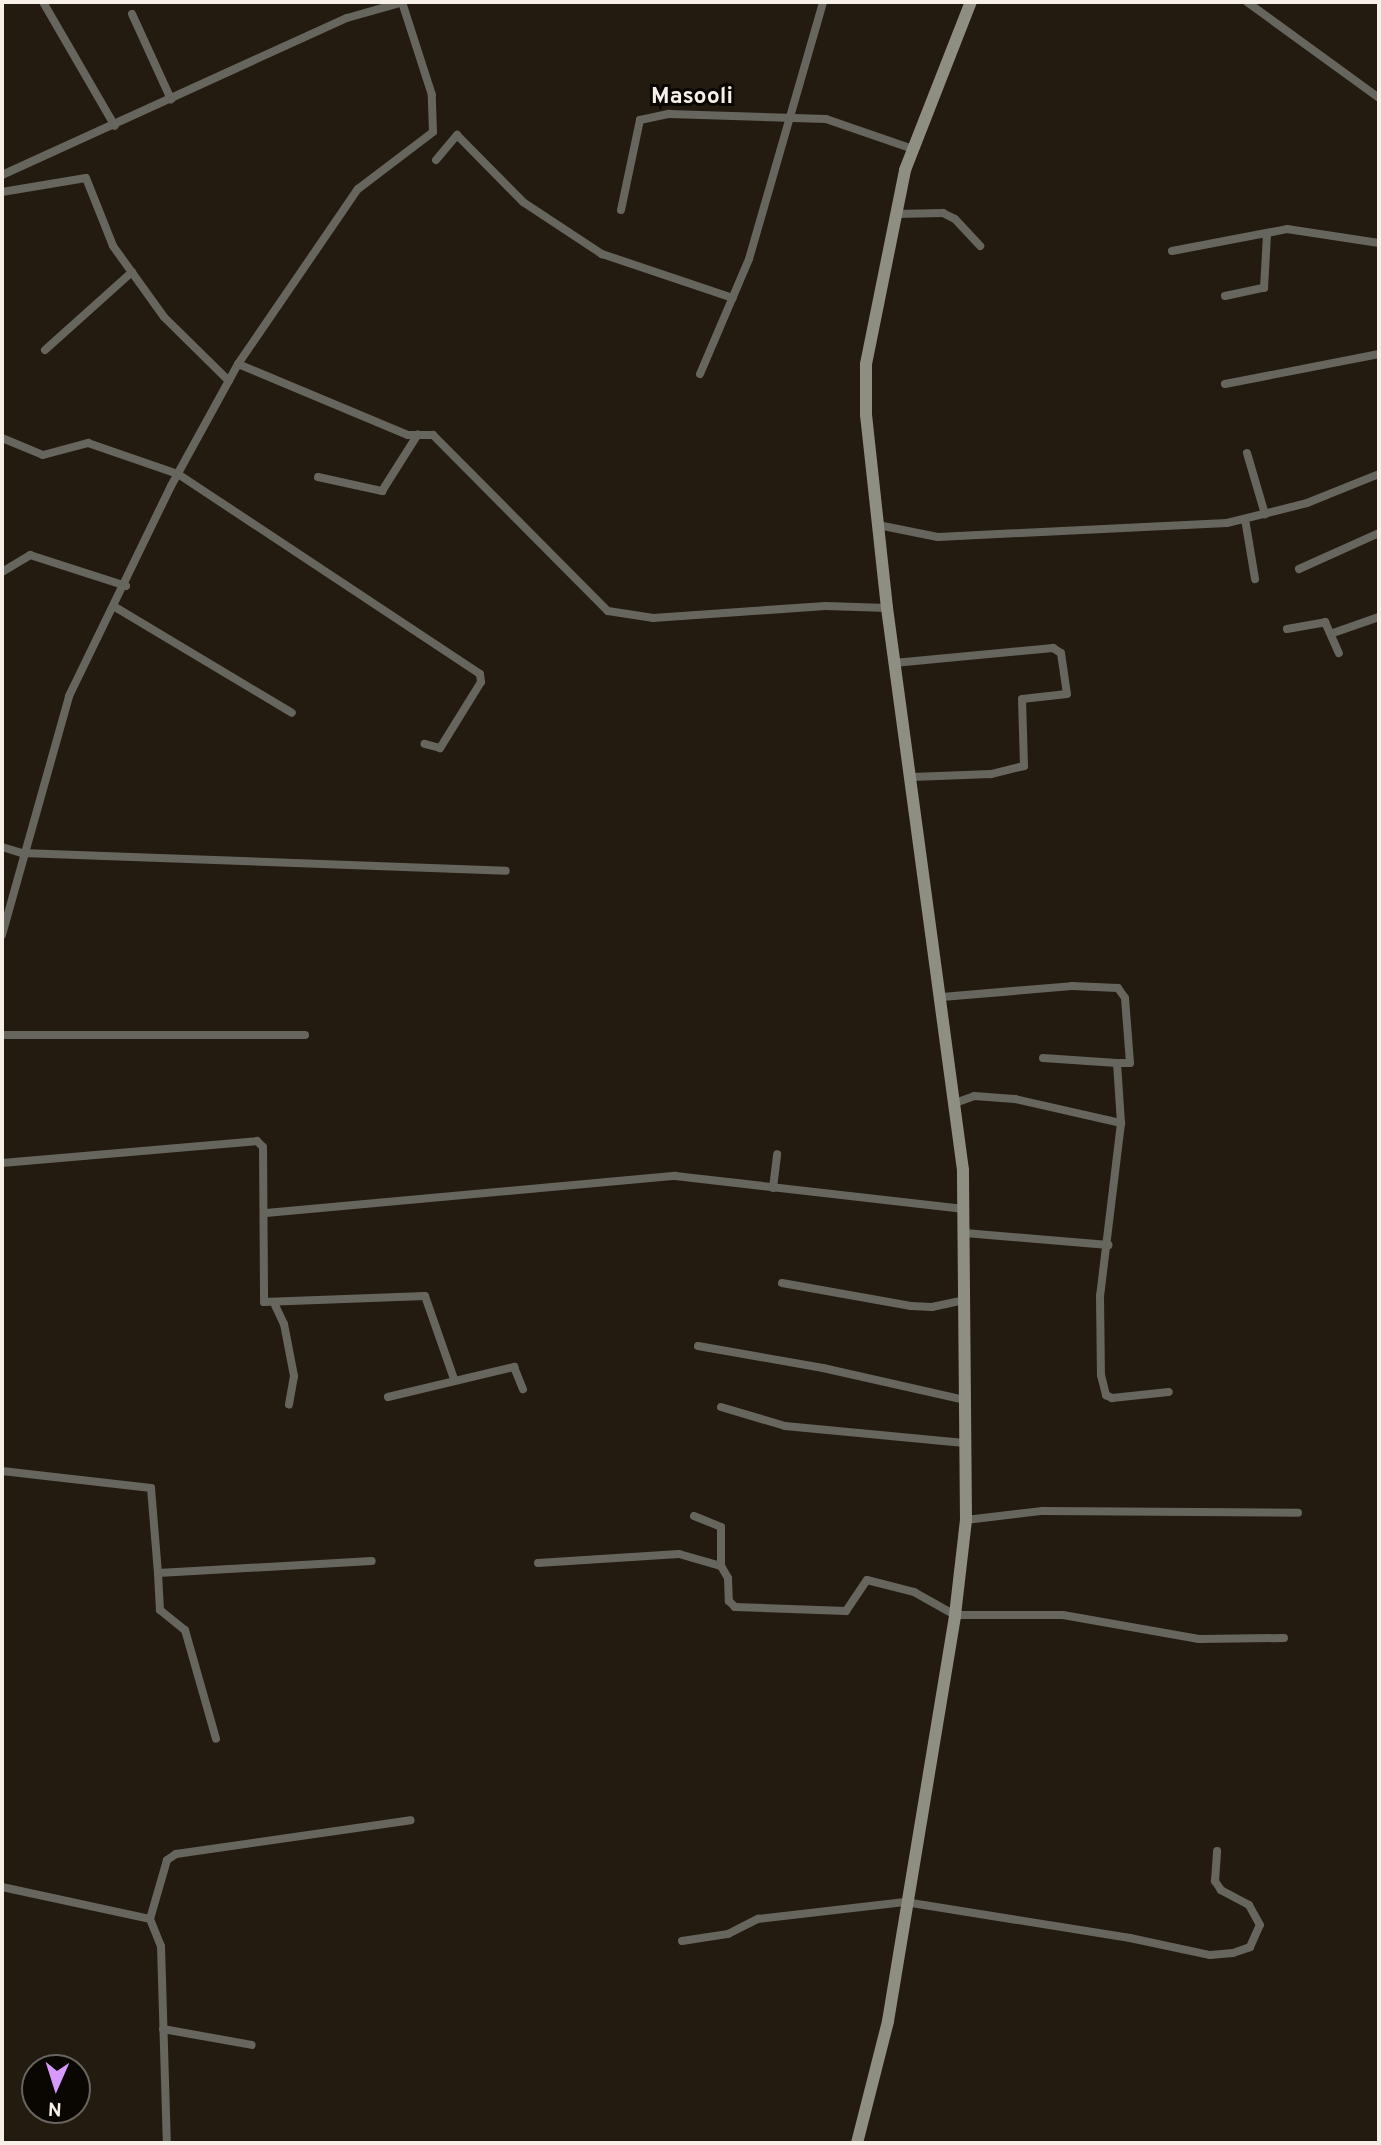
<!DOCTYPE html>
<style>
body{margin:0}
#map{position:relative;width:1381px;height:2145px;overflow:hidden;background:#241b10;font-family:Overpass,sans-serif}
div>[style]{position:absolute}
.street>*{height:8px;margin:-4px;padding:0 4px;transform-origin:4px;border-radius:4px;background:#66655e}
.secondary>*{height:12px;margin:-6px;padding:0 6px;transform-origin:6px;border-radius:6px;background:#8f8e83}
span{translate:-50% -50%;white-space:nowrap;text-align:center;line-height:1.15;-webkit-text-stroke:6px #0a0703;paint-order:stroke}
.quarter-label{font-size:23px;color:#f6f0e9;font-weight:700}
.frame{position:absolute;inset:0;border:4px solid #f6f0e9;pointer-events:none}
.north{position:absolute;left:21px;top:2054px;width:70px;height:70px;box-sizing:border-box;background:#0a0703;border:2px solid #68645f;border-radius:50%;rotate:183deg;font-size:19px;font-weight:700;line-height:28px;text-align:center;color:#f6f0e9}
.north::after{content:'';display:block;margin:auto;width:24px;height:32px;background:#d69bfa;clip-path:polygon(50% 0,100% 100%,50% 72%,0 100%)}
</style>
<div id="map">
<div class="street">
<i style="left:43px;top:2px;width:143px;rotate:59.9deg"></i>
<i style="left:1247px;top:2px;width:163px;rotate:36deg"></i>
<i style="left:132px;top:14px;width:94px;rotate:65.4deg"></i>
<i style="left:436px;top:160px;width:33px;rotate:-50deg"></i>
<i style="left:457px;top:135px;width:94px;rotate:45.4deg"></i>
<i style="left:523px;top:202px;width:95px;rotate:33.4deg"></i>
<i style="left:602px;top:254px;width:138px;rotate:18.6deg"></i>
<i style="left:2px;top:175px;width:379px;rotate:-24.5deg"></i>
<i style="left:347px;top:18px;width:58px;rotate:-15.9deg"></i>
<i style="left:2px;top:192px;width:85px;rotate:-9.5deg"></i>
<i style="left:86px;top:178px;width:73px;rotate:68.3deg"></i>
<i style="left:113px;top:246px;width:87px;rotate:54.3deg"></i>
<i style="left:164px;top:317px;width:91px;rotate:44.6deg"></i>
<i style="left:621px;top:210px;width:92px;rotate:-78.1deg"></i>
<i style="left:640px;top:120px;width:30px;rotate:-12deg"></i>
<i style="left:669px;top:114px;width:157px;rotate:1.8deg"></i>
<i style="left:826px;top:119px;width:92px;rotate:19deg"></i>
<i style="left:895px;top:214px;width:48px;rotate:-1.2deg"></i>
<i style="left:943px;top:213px;width:13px;rotate:27deg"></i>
<i style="left:955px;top:219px;width:37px;rotate:47deg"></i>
<i style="left:1172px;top:251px;width:117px;rotate:-10.8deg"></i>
<i style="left:1287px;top:229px;width:93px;rotate:8.7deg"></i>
<i style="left:1225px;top:296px;width:40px;rotate:-12deg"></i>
<i style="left:1264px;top:288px;width:54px;rotate:-86.8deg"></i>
<i style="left:45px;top:350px;width:117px;rotate:-41.9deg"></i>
<i style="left:238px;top:364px;width:184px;rotate:22.7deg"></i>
<i style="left:408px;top:435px;width:25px"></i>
<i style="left:433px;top:435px;width:248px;rotate:45.2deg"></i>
<i style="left:608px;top:611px;width:46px;rotate:8.8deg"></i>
<i style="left:653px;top:618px;width:173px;rotate:-4deg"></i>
<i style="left:826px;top:606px;width:61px;rotate:1.9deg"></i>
<i style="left:700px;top:374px;width:125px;rotate:-66.9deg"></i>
<i style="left:749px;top:259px;width:267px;rotate:-73.9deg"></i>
<i style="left:1225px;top:384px;width:157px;rotate:-11deg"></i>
<i style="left:2px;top:438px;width:44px;rotate:22.5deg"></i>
<i style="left:43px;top:455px;width:47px;rotate:-14.9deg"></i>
<i style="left:88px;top:443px;width:95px;rotate:19deg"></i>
<i style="left:178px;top:474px;width:362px;rotate:33.5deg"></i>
<i style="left:480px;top:674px;width:8px;rotate:83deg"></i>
<i style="left:481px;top:682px;width:78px;rotate:121.8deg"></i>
<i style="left:440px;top:748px;width:16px;rotate:-165deg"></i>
<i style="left:1247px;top:453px;width:64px;rotate:73.6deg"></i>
<i style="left:318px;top:477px;width:66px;rotate:12.3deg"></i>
<i style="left:382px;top:491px;width:67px;rotate:-57.7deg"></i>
<i style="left:1245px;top:519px;width:61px;rotate:80.5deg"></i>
<i style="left:878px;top:525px;width:61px;rotate:11.3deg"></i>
<i style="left:938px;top:537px;width:289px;rotate:-2.8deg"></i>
<i style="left:1227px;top:523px;width:82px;rotate:-14deg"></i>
<i style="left:1307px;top:503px;width:78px;rotate:-21.9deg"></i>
<i style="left:1299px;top:569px;width:88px;rotate:-24.2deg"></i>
<i style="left:2px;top:572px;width:33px;rotate:-31deg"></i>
<i style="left:30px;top:555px;width:101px;rotate:17.9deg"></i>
<i style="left:115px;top:607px;width:206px;rotate:30.9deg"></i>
<i style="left:1287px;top:629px;width:39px;rotate:-10deg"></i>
<i style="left:1325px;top:622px;width:34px;rotate:66deg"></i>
<i style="left:1333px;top:633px;width:49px;rotate:-19.2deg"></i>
<i style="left:894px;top:663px;width:160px;rotate:-5.4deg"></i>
<i style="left:1053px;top:648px;width:9px;rotate:32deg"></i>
<i style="left:1061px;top:653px;width:41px;rotate:81.7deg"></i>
<i style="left:1067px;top:694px;width:45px;rotate:173.7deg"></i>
<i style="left:1022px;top:699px;width:67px;rotate:88.3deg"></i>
<i style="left:1024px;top:766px;width:34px;rotate:166deg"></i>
<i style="left:991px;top:774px;width:79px;rotate:177.8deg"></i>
<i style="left:2px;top:847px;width:21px;rotate:17deg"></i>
<i style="left:22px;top:853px;width:484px;rotate:2.1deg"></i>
<i style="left:2px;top:935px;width:248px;rotate:-74.3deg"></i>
<i style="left:69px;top:696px;width:233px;rotate:-64.1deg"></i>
<i style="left:171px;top:486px;width:139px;rotate:-61.2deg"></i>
<i style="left:238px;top:364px;width:212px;rotate:-55.6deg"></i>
<i style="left:358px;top:189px;width:94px;rotate:-37.2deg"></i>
<i style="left:433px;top:132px;width:37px;rotate:-92deg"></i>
<i style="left:432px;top:95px;width:98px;rotate:-107.9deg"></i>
<i style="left:942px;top:997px;width:130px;rotate:-4.8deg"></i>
<i style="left:1072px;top:986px;width:46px;rotate:2.5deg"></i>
<i style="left:1118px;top:988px;width:12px;rotate:55deg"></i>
<i style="left:1125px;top:998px;width:65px;rotate:85.6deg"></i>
<i style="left:1130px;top:1063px;width:13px;rotate:180deg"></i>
<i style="left:2px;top:1035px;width:303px"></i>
<i style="left:1043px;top:1058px;width:74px;rotate:3.9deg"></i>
<i style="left:1117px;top:1063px;width:60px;rotate:86.2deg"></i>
<i style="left:955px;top:1103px;width:20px;rotate:-20deg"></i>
<i style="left:974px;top:1096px;width:41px;rotate:4.2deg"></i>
<i style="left:1015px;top:1099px;width:109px;rotate:12.8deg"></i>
<i style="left:1121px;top:1123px;width:174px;rotate:96.9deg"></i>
<i style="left:1100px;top:1296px;width:79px;rotate:89.3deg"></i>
<i style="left:1101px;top:1375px;width:21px;rotate:76deg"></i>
<i style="left:1106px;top:1395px;width:7px;rotate:27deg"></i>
<i style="left:1112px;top:1398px;width:57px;rotate:-6deg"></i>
<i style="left:2px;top:1163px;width:256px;rotate:-4.9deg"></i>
<i style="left:257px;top:1141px;width:8px;rotate:45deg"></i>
<i style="left:263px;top:1147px;width:155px;rotate:89.6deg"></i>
<i style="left:264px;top:1302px;width:161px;rotate:-2.1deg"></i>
<i style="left:425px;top:1296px;width:88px;rotate:70.7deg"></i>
<i style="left:773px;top:1188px;width:34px;rotate:-83deg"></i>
<i style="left:266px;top:1213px;width:411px;rotate:-5.2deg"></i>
<i style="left:675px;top:1176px;width:291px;rotate:6.5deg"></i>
<i style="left:965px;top:1233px;width:144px;rotate:4.8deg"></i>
<i style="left:782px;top:1283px;width:131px;rotate:10.1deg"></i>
<i style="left:911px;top:1306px;width:21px;rotate:3deg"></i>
<i style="left:932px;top:1307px;width:34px;rotate:-12deg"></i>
<i style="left:275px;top:1305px;width:21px;rotate:65deg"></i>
<i style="left:284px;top:1324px;width:53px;rotate:79.1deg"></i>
<i style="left:294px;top:1376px;width:29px;rotate:100deg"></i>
<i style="left:698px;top:1346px;width:127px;rotate:10deg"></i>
<i style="left:823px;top:1368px;width:146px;rotate:12.7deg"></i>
<i style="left:388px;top:1397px;width:130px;rotate:-13.4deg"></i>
<i style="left:514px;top:1367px;width:24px;rotate:68deg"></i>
<i style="left:721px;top:1407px;width:67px;rotate:16.5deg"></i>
<i style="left:785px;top:1426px;width:180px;rotate:5.4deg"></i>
<i style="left:2px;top:1471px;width:150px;rotate:6.5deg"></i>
<i style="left:151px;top:1488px;width:85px;rotate:85.3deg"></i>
<i style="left:158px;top:1573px;width:214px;rotate:-3.2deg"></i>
<i style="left:694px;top:1516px;width:29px;rotate:22deg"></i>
<i style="left:721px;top:1527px;width:39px;rotate:90deg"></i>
<i style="left:966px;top:1520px;width:77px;rotate:-6.8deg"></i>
<i style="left:1042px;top:1511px;width:256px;rotate:0.4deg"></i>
<i style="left:538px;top:1563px;width:141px;rotate:-3.7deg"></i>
<i style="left:679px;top:1554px;width:44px;rotate:15.9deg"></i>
<i style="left:721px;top:1566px;width:14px;rotate:60deg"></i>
<i style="left:728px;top:1578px;width:23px;rotate:88deg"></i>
<i style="left:729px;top:1601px;width:8px;rotate:45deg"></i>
<i style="left:735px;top:1607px;width:111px;rotate:2.1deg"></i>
<i style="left:846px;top:1611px;width:37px;rotate:-56deg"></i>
<i style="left:867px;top:1580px;width:49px;rotate:14.3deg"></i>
<i style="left:914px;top:1592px;width:47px;rotate:29.3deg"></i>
<i style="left:955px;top:1615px;width:108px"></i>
<i style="left:1063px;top:1615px;width:138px;rotate:10deg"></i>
<i style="left:1199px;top:1639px;width:85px;rotate:-0.7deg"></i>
<i style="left:158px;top:1573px;width:37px;rotate:87deg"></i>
<i style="left:160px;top:1610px;width:32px;rotate:39deg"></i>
<i style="left:185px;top:1630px;width:113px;rotate:74.1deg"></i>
<i style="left:2px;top:1887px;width:151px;rotate:12.2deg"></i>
<i style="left:150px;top:1919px;width:29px;rotate:68deg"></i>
<i style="left:161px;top:1946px;width:197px;rotate:88.3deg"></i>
<i style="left:150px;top:1919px;width:61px;rotate:-73.9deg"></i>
<i style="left:167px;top:1860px;width:11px;rotate:-34deg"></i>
<i style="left:176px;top:1854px;width:237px;rotate:-8.2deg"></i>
<i style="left:682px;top:1941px;width:47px;rotate:-8.7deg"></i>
<i style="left:728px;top:1934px;width:34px;rotate:-27deg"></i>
<i style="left:758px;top:1919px;width:148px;rotate:-6.6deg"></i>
<i style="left:905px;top:1902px;width:228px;rotate:9.1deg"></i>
<i style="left:1130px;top:1938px;width:82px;rotate:12deg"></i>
<i style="left:1210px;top:1955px;width:23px;rotate:-5deg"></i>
<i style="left:1233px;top:1953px;width:18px;rotate:-19deg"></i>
<i style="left:1250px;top:1947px;width:24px;rotate:-66deg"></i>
<i style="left:1260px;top:1925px;width:23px;rotate:-119deg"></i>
<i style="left:1249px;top:1905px;width:32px;rotate:-152deg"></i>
<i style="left:1221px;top:1890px;width:11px;rotate:-124deg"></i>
<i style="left:1215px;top:1881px;width:30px;rotate:-86deg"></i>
<i style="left:163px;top:2029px;width:90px;rotate:10.2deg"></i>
</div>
<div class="secondary">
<i style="left:857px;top:2143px;width:126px;rotate:-75.7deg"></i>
<i style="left:888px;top:2021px;width:411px;rotate:-80.6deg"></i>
<i style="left:955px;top:1615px;width:96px;rotate:-83.4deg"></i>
<i style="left:966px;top:1520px;width:350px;rotate:-90.5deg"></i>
<i style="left:963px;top:1170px;width:567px;rotate:-97.7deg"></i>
<i style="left:887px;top:608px;width:194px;rotate:-96.2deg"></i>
<i style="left:866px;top:415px;width:51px;rotate:-90deg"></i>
<i style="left:866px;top:364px;width:198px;rotate:-78.6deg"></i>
<i style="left:905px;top:170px;width:180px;rotate:-68.6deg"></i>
</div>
<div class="quarter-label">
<span style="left:692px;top:98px">Masooli</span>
</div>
<div class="frame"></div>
<div class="north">N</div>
</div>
